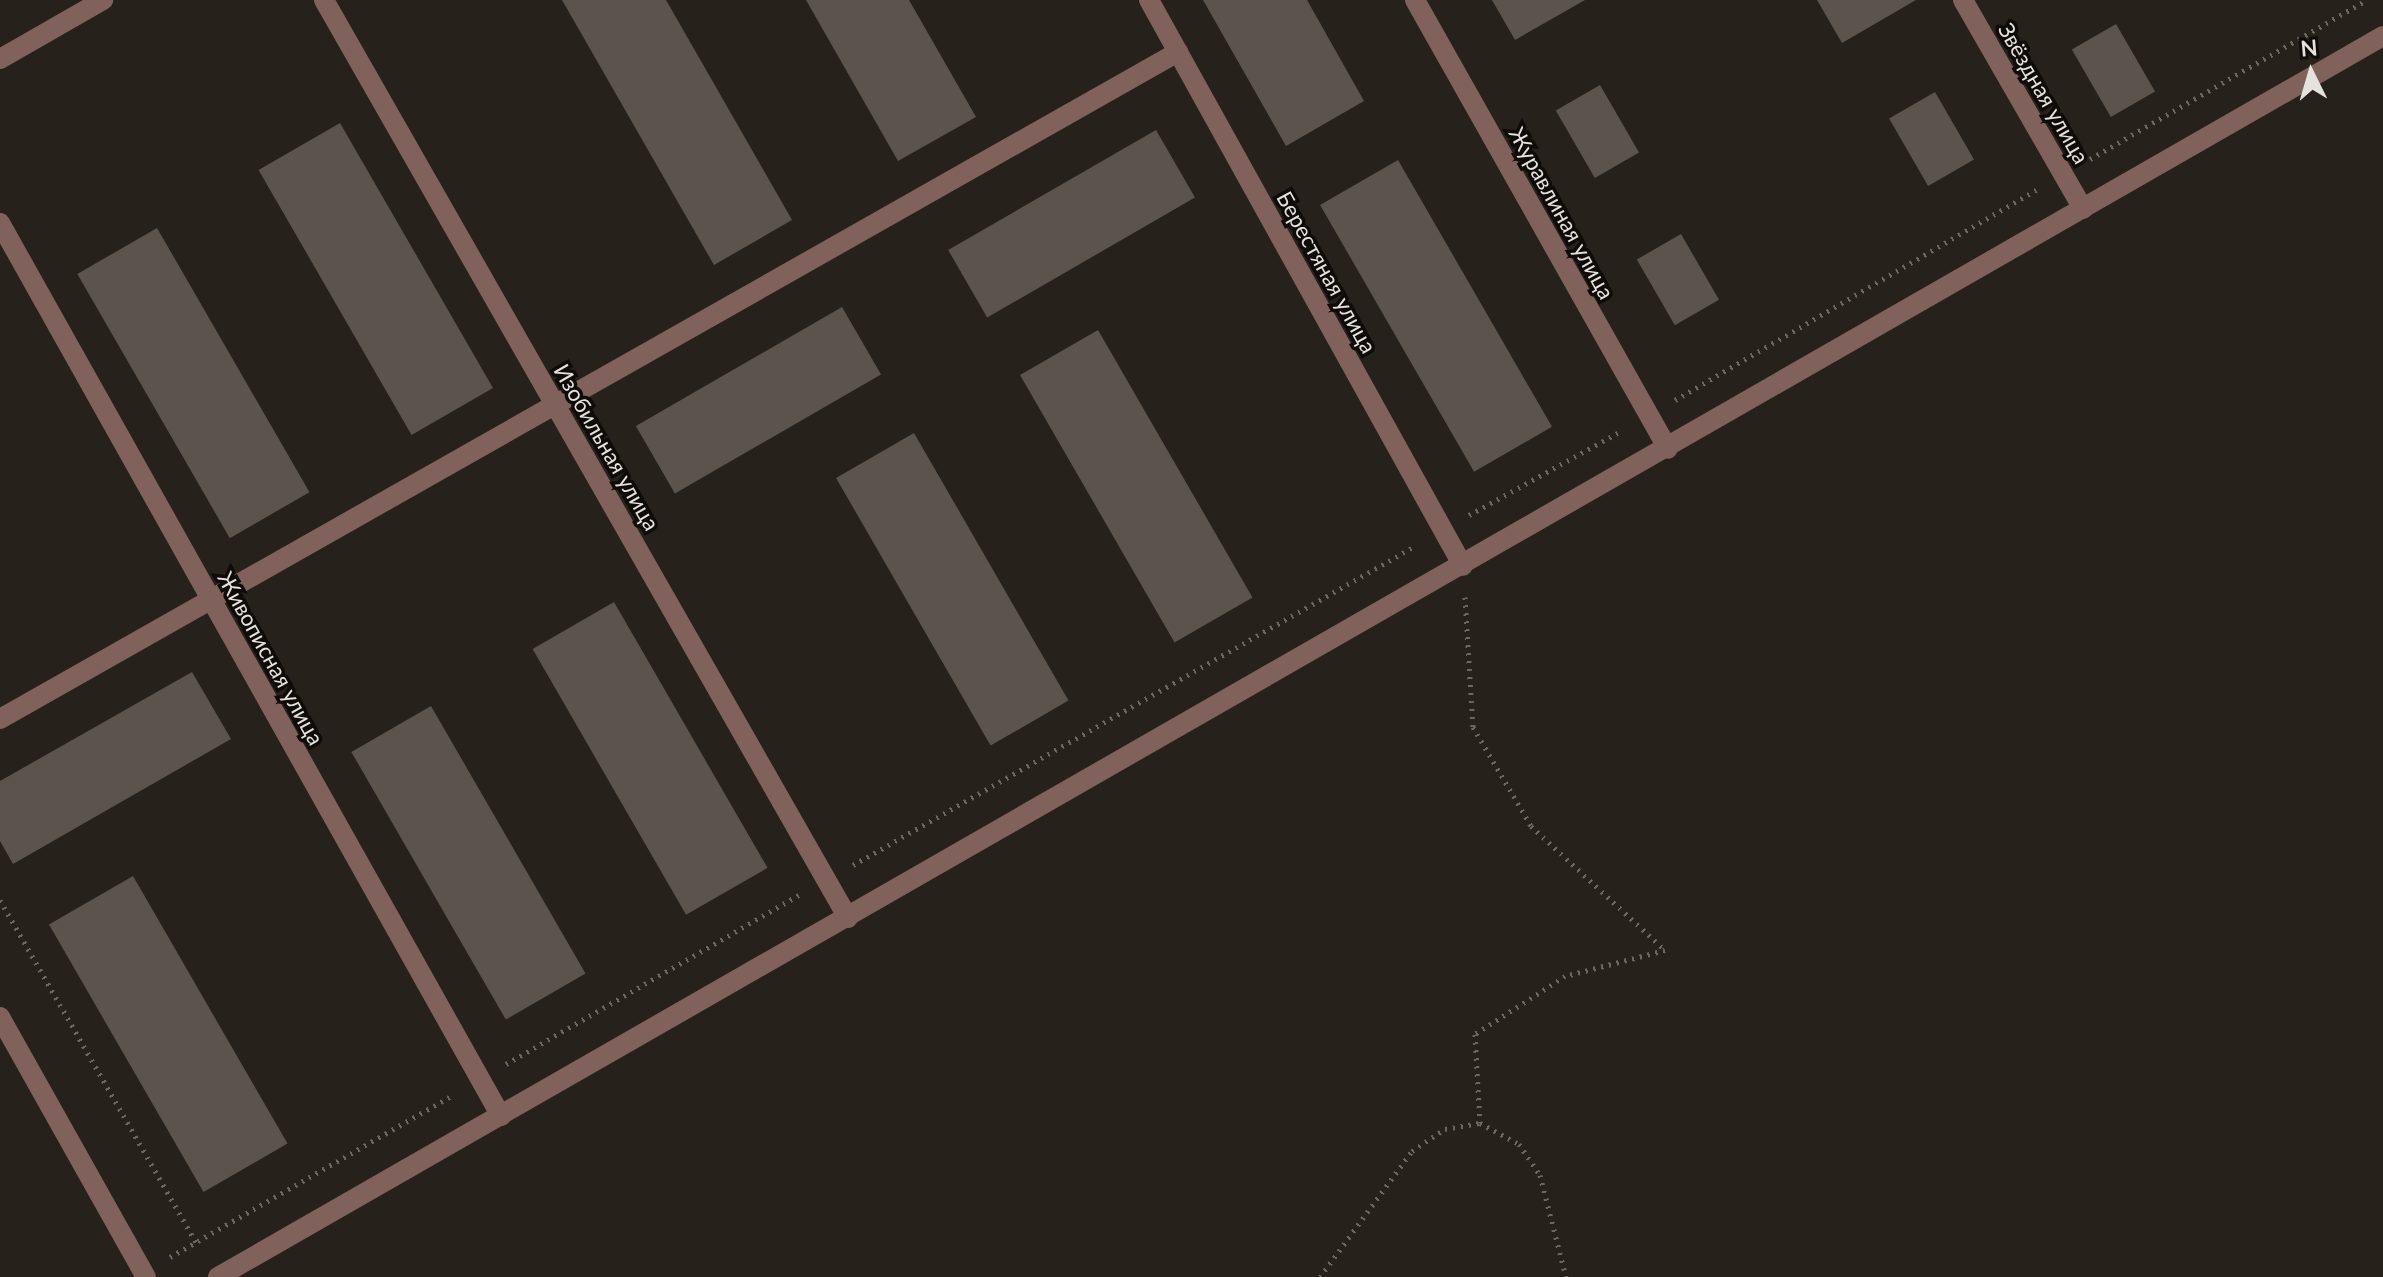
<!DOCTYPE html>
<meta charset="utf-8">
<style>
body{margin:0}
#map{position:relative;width:2383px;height:1277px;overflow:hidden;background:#27211c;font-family:Lato,sans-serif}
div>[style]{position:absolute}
.building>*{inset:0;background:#5a544d;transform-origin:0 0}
.path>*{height:5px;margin-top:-2.5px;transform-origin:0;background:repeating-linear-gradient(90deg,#6c6762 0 2px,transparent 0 8px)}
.minor>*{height:20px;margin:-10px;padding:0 10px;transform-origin:10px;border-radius:10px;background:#81615b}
span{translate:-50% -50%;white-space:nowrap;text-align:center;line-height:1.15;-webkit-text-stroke:7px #0e0b09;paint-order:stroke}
.street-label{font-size:22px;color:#e6e2de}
.north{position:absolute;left:2271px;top:32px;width:80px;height:80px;-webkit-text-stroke:6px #0e0b09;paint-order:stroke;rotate:355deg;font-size:22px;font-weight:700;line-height:32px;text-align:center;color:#e6e2de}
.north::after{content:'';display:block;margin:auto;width:28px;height:36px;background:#e6e2de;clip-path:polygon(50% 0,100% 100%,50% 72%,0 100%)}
</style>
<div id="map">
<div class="building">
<i style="clip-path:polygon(562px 0,666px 0,792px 220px,714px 265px)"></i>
<i style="clip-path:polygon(806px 0,909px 0,976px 117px,898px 161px)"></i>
<i style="clip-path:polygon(1203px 0,1307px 0,1364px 101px,1286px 146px)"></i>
<i style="clip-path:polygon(1492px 0,1585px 0,1515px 40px)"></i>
<i style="clip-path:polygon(1817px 0,1916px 0,1842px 43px)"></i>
<i style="left:2116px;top:24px;width:78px;height:51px;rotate:60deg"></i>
<i style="left:1600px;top:85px;width:78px;height:51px;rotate:60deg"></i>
<i style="left:1935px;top:92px;width:78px;height:53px;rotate:60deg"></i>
<i style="left:340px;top:123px;width:306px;height:94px;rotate:60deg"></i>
<i style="left:1156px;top:130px;width:78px;height:240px;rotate:60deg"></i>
<i style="left:1398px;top:160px;width:308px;height:90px;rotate:60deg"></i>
<i style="left:157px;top:228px;width:305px;height:92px;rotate:60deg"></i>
<i style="left:1681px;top:234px;width:76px;height:51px;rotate:60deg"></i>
<i style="left:842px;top:307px;width:78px;height:238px;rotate:60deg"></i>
<i style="left:1098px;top:330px;width:309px;height:90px;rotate:60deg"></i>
<i style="left:914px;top:433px;width:309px;height:90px;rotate:60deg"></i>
<i style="left:614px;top:602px;width:307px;height:94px;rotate:60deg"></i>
<i style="clip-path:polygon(192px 672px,231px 739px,13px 864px,0 841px,0 781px)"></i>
<i style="left:431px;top:706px;width:309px;height:92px;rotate:60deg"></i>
<i style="left:133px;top:876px;width:309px;height:97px;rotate:60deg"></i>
</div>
<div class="path">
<i style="left:2090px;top:159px;width:319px;rotate:-29.9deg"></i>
<i style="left:1675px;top:400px;width:418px;rotate:-30.2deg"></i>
<i style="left:1469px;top:515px;width:174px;rotate:-28.9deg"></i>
<i style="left:1465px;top:597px;width:130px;rotate:86.5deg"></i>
<i style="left:1473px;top:727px;width:115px;rotate:59.6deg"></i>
<i style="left:1531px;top:826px;width:183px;rotate:42.8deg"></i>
<i style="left:1665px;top:950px;width:103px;rotate:165.4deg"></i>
<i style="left:1565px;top:976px;width:107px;rotate:147.2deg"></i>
<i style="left:1475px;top:1034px;width:89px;rotate:86.8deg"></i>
<i style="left:853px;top:865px;width:646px;rotate:-29.58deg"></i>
<i style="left:0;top:900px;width:394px;rotate:60.2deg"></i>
<i style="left:506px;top:1064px;width:338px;rotate:-30deg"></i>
<i style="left:170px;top:1257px;width:326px;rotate:-29.8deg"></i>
<i style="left:1320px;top:1277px;width:156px;rotate:-53.9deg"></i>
<i style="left:1412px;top:1151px;width:40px;rotate:-34deg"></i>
<i style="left:1445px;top:1129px;width:36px;rotate:-10deg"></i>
<i style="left:1480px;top:1123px;width:44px;rotate:28.3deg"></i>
<i style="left:1519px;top:1144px;width:37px;rotate:56deg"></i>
<i style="left:1540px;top:1175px;width:105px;rotate:75.7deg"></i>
</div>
<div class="minor">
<i style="left:324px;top:0;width:1057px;rotate:60.28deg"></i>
<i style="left:1149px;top:0;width:647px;rotate:60.98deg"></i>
<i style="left:1415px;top:0;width:515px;rotate:60.6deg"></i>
<i style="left:1963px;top:0;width:241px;rotate:60.1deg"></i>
<i style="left:0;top:59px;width:119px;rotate:-29.8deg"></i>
<i style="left:0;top:223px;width:1024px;rotate:60.71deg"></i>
<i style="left:0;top:719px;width:1354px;rotate:-29.52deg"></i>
<i style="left:0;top:1017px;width:298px;rotate:60.7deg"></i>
<i style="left:218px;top:1277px;width:2495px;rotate:-29.82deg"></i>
</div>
<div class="street-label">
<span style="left:2044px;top:93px;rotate:60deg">Звёздная улица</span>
<span style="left:1562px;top:213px;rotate:61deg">Журавлиная улица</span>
<span style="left:1327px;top:272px;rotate:61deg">Берестяная улица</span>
<span style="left:607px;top:447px;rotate:60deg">Изобильная улица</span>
<span style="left:271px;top:658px;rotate:61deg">Живописная улица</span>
</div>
<div class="north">N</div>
</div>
